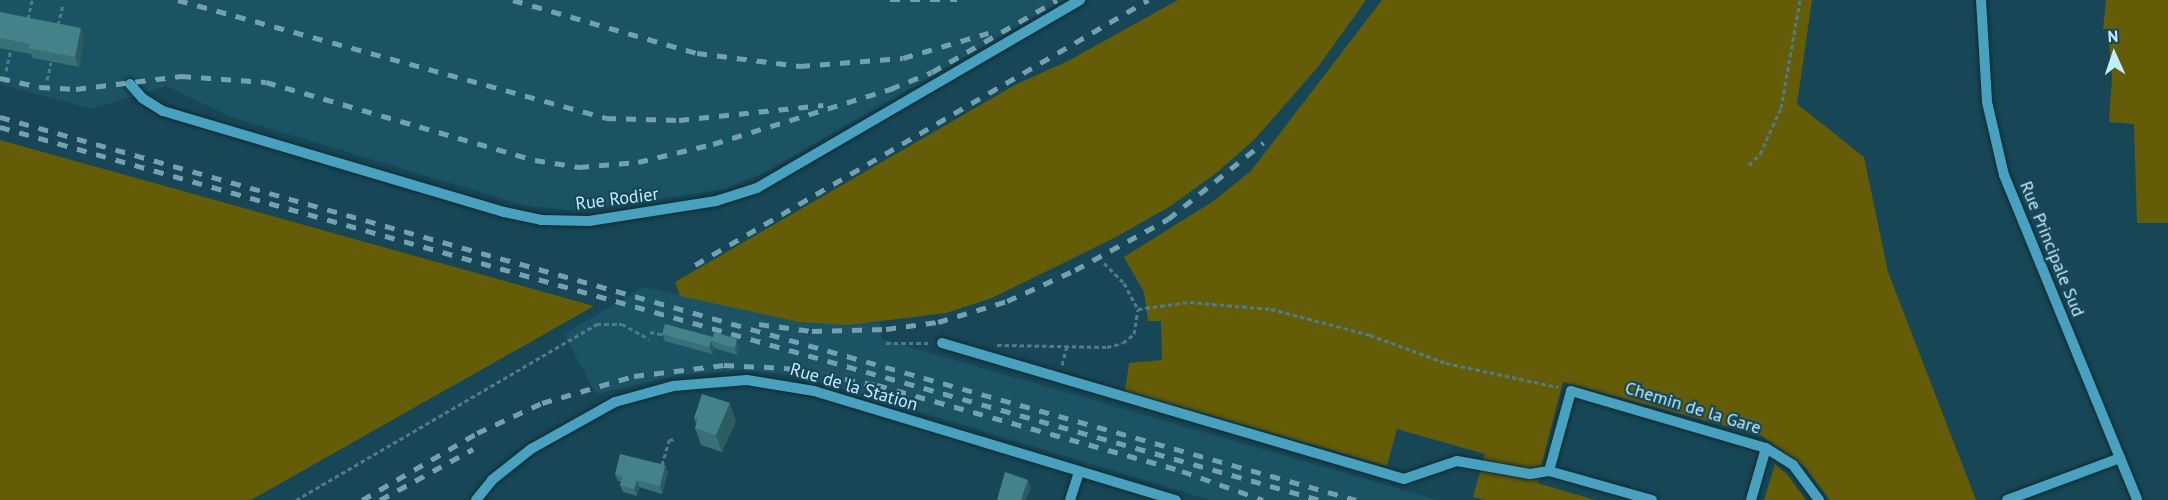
<!DOCTYPE html>
<style>
body{margin:0}
#map{position:relative;width:2168px;height:500px;overflow:hidden;background:#174756;font-family:"PT Sans",sans-serif}
div>[style]{position:absolute}
.built>*{inset:0;background:#1c5364}
.green>*{inset:0;background:#655c07}
.path>*{height:3px;margin-top:-1.5px;transform-origin:0;background:repeating-linear-gradient(90deg,#4e7c8b 0 4.5px,transparent 0 7.5px)}
.roads{filter:drop-shadow(0 0 2px #0f2b34) drop-shadow(0 0 2px #0f2b34)}
.minor>*{height:10px;margin:-5px;padding:0 5px;transform-origin:5px;border-radius:5px;background:#48a1be}
.rail>*{height:4.5px;margin-top:-2.25px;transform-origin:0;background:repeating-linear-gradient(90deg,#74a1b0 0 10px,transparent 0 20px)}
.wall>*{inset:0;background:#397075}
.shaded-wall>*{inset:0;background:#2e5b5f}
.building>*{inset:0;background:#428288}
span{translate:-50% -50%;white-space:nowrap;text-align:center;line-height:1.15;-webkit-text-stroke:4.5px #174756;paint-order:stroke}
.street-label{font-size:18px;color:#c4edfc}
.north{position:absolute;left:2084px;top:24px;width:60px;height:60px;-webkit-text-stroke:4px #174756;paint-order:stroke;rotate:357deg;font-size:16px;font-weight:700;line-height:24px;text-align:center;color:#c4edfc}
.north::after{content:'';display:block;margin:auto;width:21px;height:27px;background:#c4edfc;clip-path:polygon(50% 0,100% 100%,50% 72%,0 100%)}
</style>
<div id="map">
<div class="built">
<i style="clip-path:polygon(0 0,1063px 0,764px 173px,725px 189px,580px 211px,527px 206px,234px 118px,166px 86px,91px 109px,0 84px)"></i>
<i style="clip-path:polygon(644px 287px,799px 322px,880px 323px,882px 339px,1438px 500px,1210px 500px,798px 375px,740px 370px,678px 375px,596px 394px,564px 334px)"></i>
</div>
<div class="green">
<i style="clip-path:polygon(1178px 0,1366px 0,1318px 67px,1255px 139px,1215px 174px,1169px 207px,1114px 238px,992px 298px,946px 313px,848px 325px,799px 322px,680px 296px,675px 282px,1015px 85px,1068px 61px)"></i>
<i style="clip-path:polygon(1382px 0,1812px 0,1797px 104px,1864px 157px,1888px 272px,1976px 500px,1829px 500px,1805px 467px,1762px 436px,1563px 382px,1537px 483px,1595px 500px,1484px 500px,1473px 497px,1485px 454px,1397px 429px,1387px 466px,1125px 391px,1129px 363px,1162px 360px,1161px 321px,1148px 321px,1144px 292px,1124px 257px,1212px 202px,1251px 171px)"></i>
<i style="clip-path:polygon(2106px 0,2168px 0,2168px 223px,2137px 223px,2134px 124px,2109px 122px,2112px 78px,2108px 29px,2103px 29px)"></i>
<i style="clip-path:polygon(0 140px,594px 306px,251px 500px,0 500px)"></i>
<i style="clip-path:polygon(1775px 464px,1787px 474px,1806px 500px,1764px 500px)"></i>
</div>
<div class="path">
<i style="left:28px;top:19px;width:19px;rotate:-78deg"></i>
<i style="left:58px;top:25px;width:21px;rotate:-76deg"></i>
<i style="left:6px;top:71px;width:22px;rotate:-77deg"></i>
<i style="left:47px;top:80px;width:18px;rotate:-77deg"></i>
<i style="left:1749px;top:165px;width:16px;rotate:-45deg"></i>
<i style="left:1760px;top:154px;width:51px;rotate:-65.5deg"></i>
<i style="left:1781px;top:108px;width:110px;rotate:-80deg"></i>
<i style="left:1104px;top:263px;width:28px;rotate:45deg"></i>
<i style="left:1124px;top:283px;width:30px;rotate:62deg"></i>
<i style="left:1138px;top:309px;width:52px;rotate:-7.7deg"></i>
<i style="left:1190px;top:302px;width:81px;rotate:4.9deg"></i>
<i style="left:1271px;top:309px;width:102px;rotate:14.7deg"></i>
<i style="left:1370px;top:335px;width:81px;rotate:20.2deg"></i>
<i style="left:1446px;top:363px;width:115px;rotate:12.1deg"></i>
<i style="left:650px;top:332px;width:15px;rotate:11deg"></i>
<i style="left:886px;top:343px;width:44px"></i>
<i style="left:997px;top:345px;width:110px;rotate:1deg"></i>
<i style="left:1107px;top:347px;width:16px;rotate:-14deg"></i>
<i style="left:1123px;top:343px;width:14px;rotate:-39deg"></i>
<i style="left:1134px;top:334px;width:25px;rotate:-81deg"></i>
<i style="left:1062px;top:365px;width:20px;rotate:-75deg"></i>
<i style="left:662px;top:465px;width:26px;rotate:-74deg"></i>
<i style="left:669px;top:440px;width:5px;rotate:-11deg"></i>
<i style="left:296px;top:500px;width:349px;rotate:-30.3deg"></i>
<i style="left:597px;top:324px;width:25px"></i>
<i style="left:622px;top:324px;width:31px;rotate:29deg"></i>
</div>
<div class="roads">
<div class="minor">
<i style="left:1981px;top:0;width:102px;rotate:86.6deg"></i>
<i style="left:1987px;top:102px;width:75px;rotate:76.9deg"></i>
<i style="left:2004px;top:175px;width:351px;rotate:67.7deg"></i>
<i style="left:130px;top:84px;width:18px;rotate:49deg"></i>
<i style="left:142px;top:98px;width:25px;rotate:32deg"></i>
<i style="left:163px;top:111px;width:356px;rotate:16.5deg"></i>
<i style="left:504px;top:212px;width:38px;rotate:12deg"></i>
<i style="left:541px;top:220px;width:48px;rotate:1.2deg"></i>
<i style="left:589px;top:221px;width:129px;rotate:-8.9deg"></i>
<i style="left:716px;top:201px;width:43px;rotate:-17.6deg"></i>
<i style="left:757px;top:188px;width:374px;rotate:-30.2deg"></i>
<i style="left:942px;top:343px;width:482px;rotate:16.4deg"></i>
<i style="left:1404px;top:479px;width:56px;rotate:-18.8deg"></i>
<i style="left:1457px;top:461px;width:74px;rotate:10.1deg"></i>
<i style="left:1530px;top:474px;width:19px;rotate:-9deg"></i>
<i style="left:476px;top:500px;width:26px;rotate:-51deg"></i>
<i style="left:492px;top:480px;width:50px;rotate:-38.5deg"></i>
<i style="left:531px;top:449px;width:96px;rotate:-29.2deg"></i>
<i style="left:615px;top:402px;width:60px;rotate:-15.4deg"></i>
<i style="left:673px;top:386px;width:74px;rotate:-4.6deg"></i>
<i style="left:747px;top:380px;width:68px;rotate:9.3deg"></i>
<i style="left:814px;top:391px;width:378px;rotate:16.8deg"></i>
<i style="left:1070px;top:500px;width:29px;rotate:-72deg"></i>
<i style="left:1652px;top:500px;width:107px;rotate:-164.3deg"></i>
<i style="left:1549px;top:471px;width:83px;rotate:-74.6deg"></i>
<i style="left:1571px;top:391px;width:203px;rotate:16.3deg"></i>
<i style="left:1766px;top:448px;width:32px;rotate:32deg"></i>
<i style="left:1793px;top:465px;width:44px;rotate:53.4deg"></i>
<i style="left:1751px;top:500px;width:54px;rotate:-73.9deg"></i>
<i style="left:2007px;top:500px;width:121px;rotate:-20.4deg"></i>
</div>
</div>
<div class="rail">
<i style="left:178px;top:0;width:444px;rotate:15.4deg"></i>
<i style="left:606px;top:118px;width:73px;rotate:1.6deg"></i>
<i style="left:679px;top:120px;width:145px;rotate:-5.9deg"></i>
<i style="left:513px;top:0;width:191px;rotate:16.1deg"></i>
<i style="left:697px;top:53px;width:104px;rotate:7.2deg"></i>
<i style="left:800px;top:66px;width:103px;rotate:-4.4deg"></i>
<i style="left:903px;top:58px;width:89px;rotate:-16.4deg"></i>
<i style="left:890px;top:0;width:67px"></i>
<i style="left:0;top:78px;width:41px;rotate:12.7deg"></i>
<i style="left:40px;top:87px;width:36px;rotate:3deg"></i>
<i style="left:76px;top:89px;width:106px;rotate:-7.1deg"></i>
<i style="left:181px;top:76px;width:85px;rotate:4deg"></i>
<i style="left:266px;top:82px;width:280px;rotate:16.2deg"></i>
<i style="left:535px;top:160px;width:45px;rotate:9deg"></i>
<i style="left:579px;top:167px;width:59px;rotate:-4.8deg"></i>
<i style="left:638px;top:162px;width:77px;rotate:-13.5deg"></i>
<i style="left:713px;top:144px;width:193px;rotate:-17.2deg"></i>
<i style="left:890px;top:89px;width:45px;rotate:-22deg"></i>
<i style="left:932px;top:72px;width:144px;rotate:-29.9deg"></i>
<i style="left:0;top:117px;width:1409px;rotate:15.77deg"></i>
<i style="left:0;top:127px;width:1372px;rotate:15.78deg"></i>
<i style="left:695px;top:265px;width:525px;rotate:-30.33deg"></i>
<i style="left:759px;top:324px;width:53px;rotate:7.5deg"></i>
<i style="left:812px;top:331px;width:74px;rotate:-1.5deg"></i>
<i style="left:886px;top:329px;width:52px;rotate:-7.7deg"></i>
<i style="left:938px;top:322px;width:72px;rotate:-16.9deg"></i>
<i style="left:1007px;top:301px;width:75px;rotate:-24.5deg"></i>
<i style="left:1075px;top:270px;width:106px;rotate:-28.7deg"></i>
<i style="left:1168px;top:219px;width:122px;rotate:-38.7deg"></i>
<i style="left:362px;top:500px;width:133px;rotate:-30.2deg"></i>
<i style="left:477px;top:433px;width:72px;rotate:-24.8deg"></i>
<i style="left:542px;top:403px;width:96px;rotate:-16.4deg"></i>
<i style="left:634px;top:376px;width:91px;rotate:-7deg"></i>
<i style="left:724px;top:365px;width:62px;rotate:2.8deg"></i>
<i style="left:786px;top:368px;width:93px;rotate:10.6deg"></i>
<i style="left:877px;top:385px;width:317px;rotate:15.7deg"></i>
<i style="left:1182px;top:471px;width:86px;rotate:19.7deg"></i>
<i style="left:380px;top:500px;width:106px;rotate:-28.7deg"></i>
</div>
<div class="wall">
<i style="clip-path:polygon(0 12px,84px 38px,79px 67px,33px 58px,31px 54px,0 48px)"></i>
<i style="clip-path:polygon(662px 334px,740px 346px,737px 355px,714px 348px,712px 354px,665px 341px)"></i>
<i style="clip-path:polygon(694px 418px,736px 421px,722px 452px,701px 445px,695px 428px,696px 424px)"></i>
<i style="clip-path:polygon(665px 465px,668px 472px,662px 494px,639px 487px,637px 496px,623px 492px,620px 485px,621px 482px,618px 481px,615px 474px)"></i>
</div>
<div class="shaded-wall">
<i style="clip-path:polygon(81px 28px,84px 38px,79px 67px,75px 57px)"></i>
<i style="clip-path:polygon(737px 339px,740px 346px,737px 355px,735px 348px)"></i>
<i style="clip-path:polygon(711px 341px,714px 348px,712px 354px,709px 347px)"></i>
<i style="clip-path:polygon(730px 403px,736px 421px,722px 452px,716px 435px)"></i>
<i style="clip-path:polygon(665px 465px,668px 472px,662px 494px,660px 486px)"></i>
<i style="clip-path:polygon(637px 480px,639px 487px,637px 496px,634px 489px)"></i>
<i style="clip-path:polygon(1028px 480px,1031px 487px,1026px 500px,1021px 500px)"></i>
</div>
<div class="building">
<i style="clip-path:polygon(0 12px,81px 28px,75px 57px,29px 48px,30px 44px,0 38px)"></i>
<i style="clip-path:polygon(665px 324px,713px 337px,714px 332px,737px 339px,735px 348px,711px 341px,709px 347px,662px 334px)"></i>
<i style="clip-path:polygon(702px 394px,730px 403px,716px 435px,695px 428px,698px 419px,694px 418px)"></i>
<i style="clip-path:polygon(620px 454px,665px 465px,660px 486px,637px 480px,634px 489px,620px 485px,623px 476px,615px 474px)"></i>
<i style="clip-path:polygon(1005px 472px,1028px 480px,1021px 500px,997px 500px)"></i>
</div>
<div class="street-label">
<span style="left:617px;top:199px;rotate:-7deg">Rue Rodier</span>
<span style="left:2052px;top:249px;rotate:68deg">Rue Principale Sud</span>
<span style="left:854px;top:387px;rotate:16deg">Rue de la Station</span>
<span style="left:1693px;top:408px;rotate:17deg">Chemin de la Gare</span>
</div>
<div class="north">N</div>
</div>
